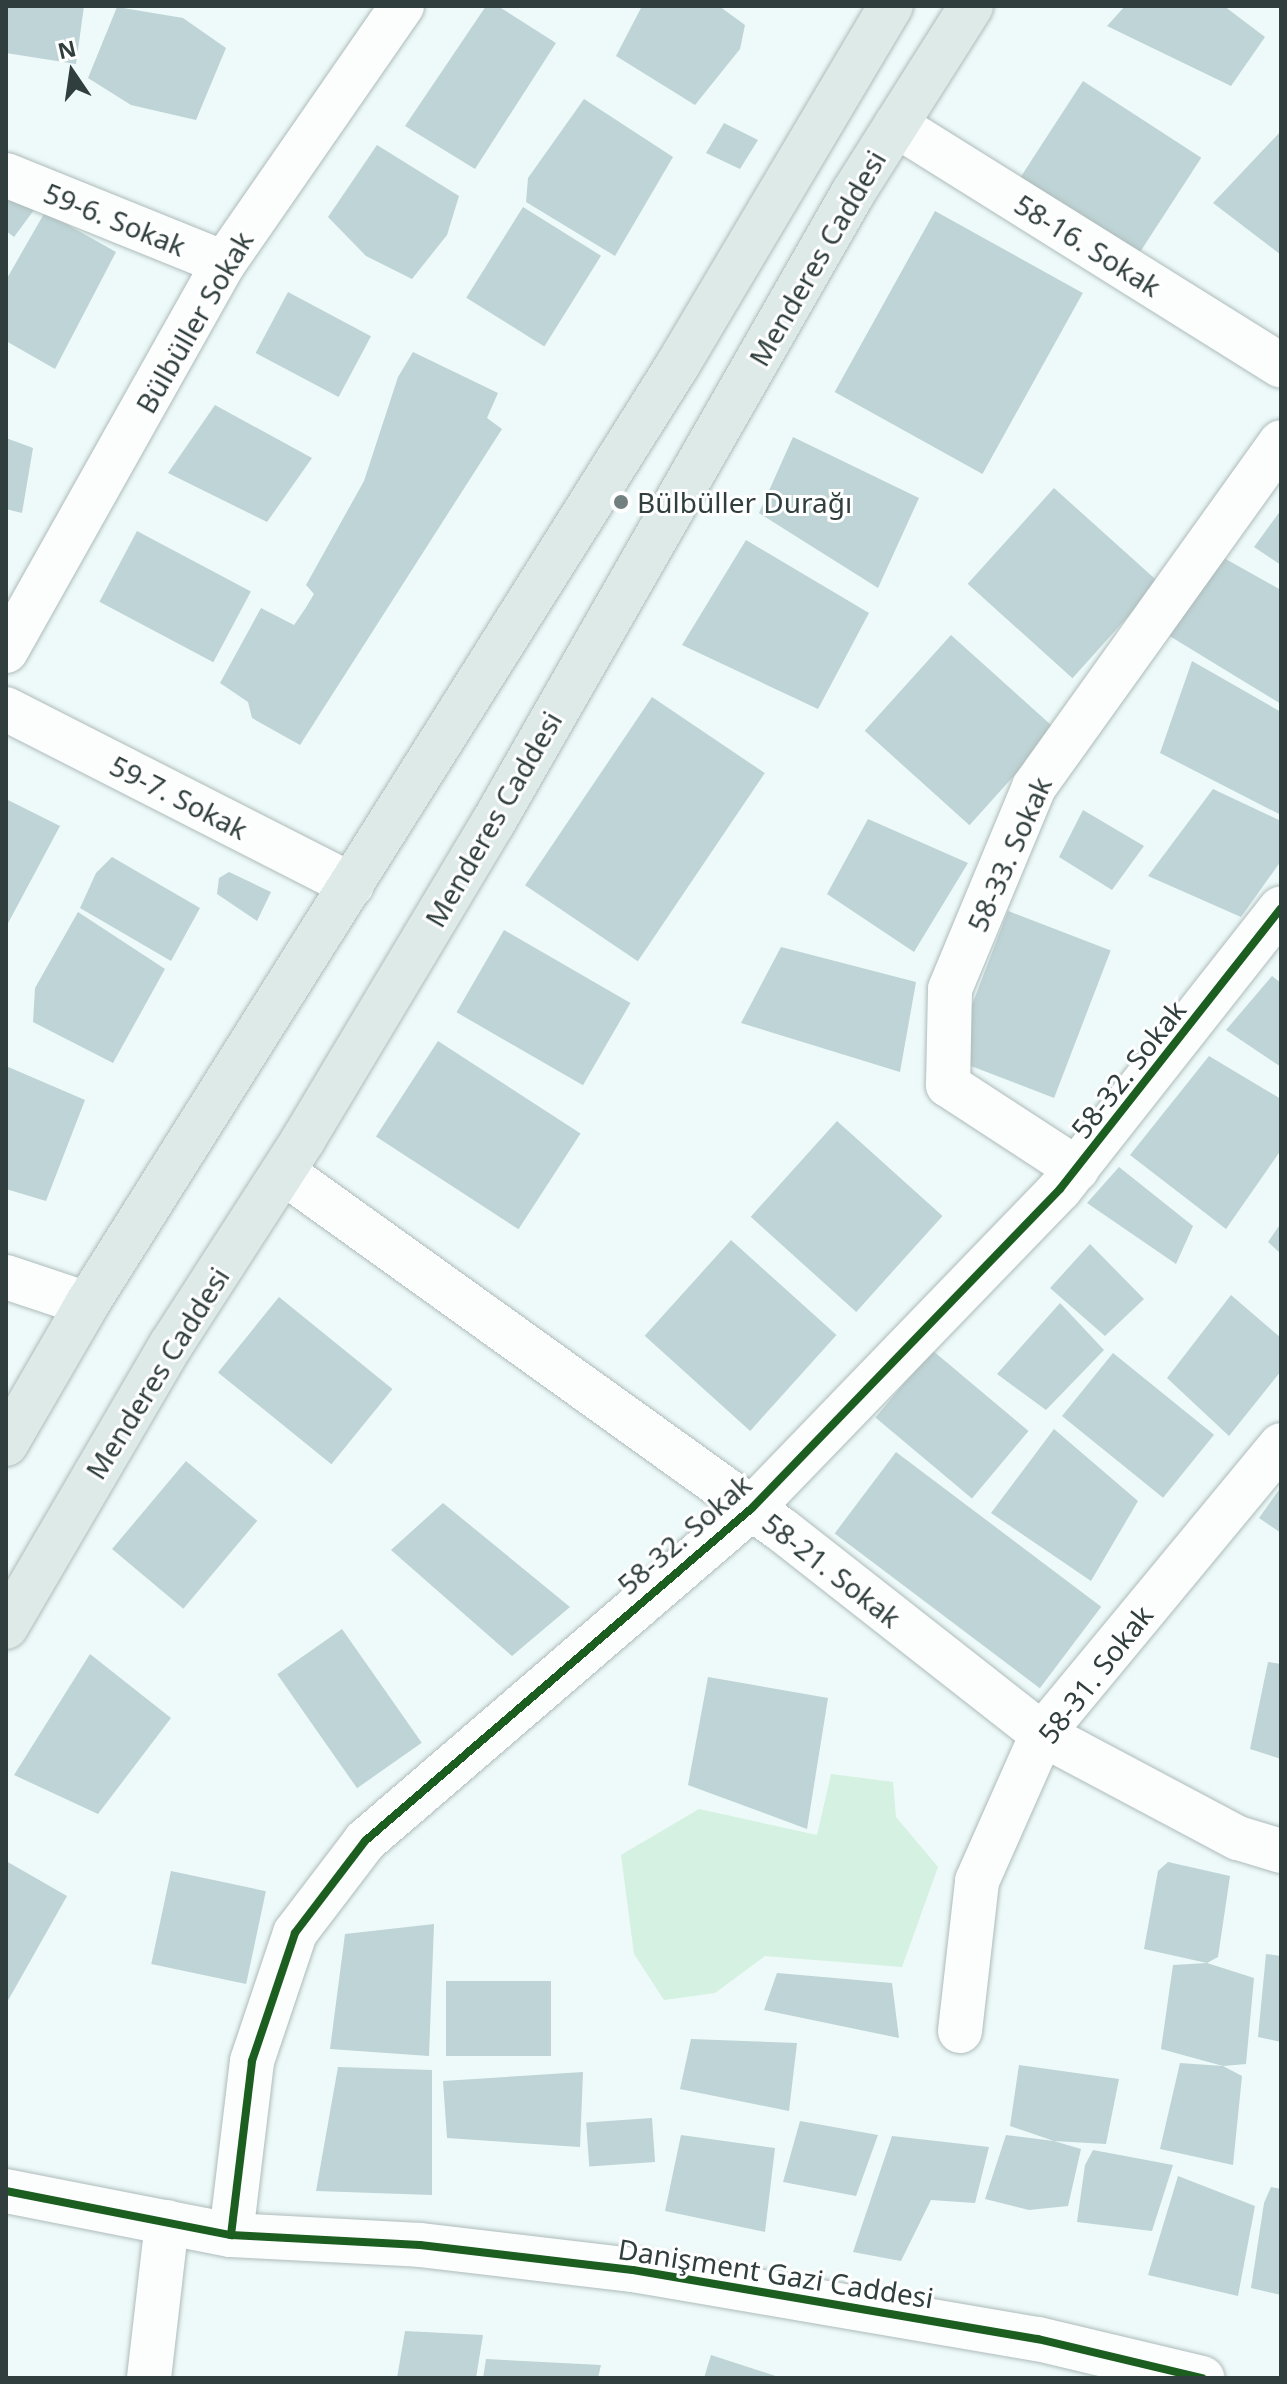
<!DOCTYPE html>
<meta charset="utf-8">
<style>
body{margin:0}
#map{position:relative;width:1287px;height:2384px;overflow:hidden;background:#edfaf9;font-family:"Noto Sans",sans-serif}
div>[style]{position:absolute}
.green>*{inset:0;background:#d5f1e1}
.building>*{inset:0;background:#bfd4d6;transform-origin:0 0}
.roads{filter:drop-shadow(0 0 2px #aebbba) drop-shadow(0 0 2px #aebbba)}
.minor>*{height:44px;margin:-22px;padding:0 22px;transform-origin:22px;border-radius:22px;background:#fcfefe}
.primary>*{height:44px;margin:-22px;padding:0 22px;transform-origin:22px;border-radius:22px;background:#deeae7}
.cycleway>*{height:8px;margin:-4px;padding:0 4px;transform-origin:4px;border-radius:4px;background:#1b5e20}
.dots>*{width:22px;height:22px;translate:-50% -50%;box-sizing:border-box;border:4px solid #fff;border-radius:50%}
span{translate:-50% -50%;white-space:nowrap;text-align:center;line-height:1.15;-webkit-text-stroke:6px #fff;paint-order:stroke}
.street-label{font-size:28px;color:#303f3e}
.poi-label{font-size:28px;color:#303f3e}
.left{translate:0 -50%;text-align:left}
.frame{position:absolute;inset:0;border:8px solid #303f3e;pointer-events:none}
.north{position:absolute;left:32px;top:32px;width:80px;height:80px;-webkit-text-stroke:6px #fff;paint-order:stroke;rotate:347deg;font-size:22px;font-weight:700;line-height:32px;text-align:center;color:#303f3e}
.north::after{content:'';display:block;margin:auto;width:28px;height:36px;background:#303f3e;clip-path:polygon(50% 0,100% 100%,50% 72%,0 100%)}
</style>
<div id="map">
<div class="green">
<i style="clip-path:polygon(831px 1774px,893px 1782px,896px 1817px,938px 1867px,902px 1967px,765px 1956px,715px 1993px,664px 2000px,634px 1954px,621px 1855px,699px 1809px,817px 1835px)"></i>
</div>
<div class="building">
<i style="clip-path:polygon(6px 6px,84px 6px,76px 64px,6px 53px)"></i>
<i style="clip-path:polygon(486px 6px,498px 6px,556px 43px,475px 169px,405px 126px)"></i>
<i style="clip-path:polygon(642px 6px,719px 6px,745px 25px,740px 49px,695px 105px,616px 56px)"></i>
<i style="clip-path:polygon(1125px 6px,1224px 6px,1265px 37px,1231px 86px,1107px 26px)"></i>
<i style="clip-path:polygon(117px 7px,183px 18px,226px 48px,196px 120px,131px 105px,88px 78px)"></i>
<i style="left:1083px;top:81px;width:141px;height:121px;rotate:33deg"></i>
<i style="clip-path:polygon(584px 99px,673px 157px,615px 256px,526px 202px,528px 178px)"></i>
<i style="clip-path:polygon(724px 123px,758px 140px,740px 169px,706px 153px)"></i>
<i style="clip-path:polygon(1281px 131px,1281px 255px,1213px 203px)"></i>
<i style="clip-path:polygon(377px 145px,459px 196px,447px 235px,412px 279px,366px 256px,328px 217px)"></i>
<i style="clip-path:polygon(6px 199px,34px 210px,14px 237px,6px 231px)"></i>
<i style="left:523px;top:207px;width:92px;height:107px;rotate:32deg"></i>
<i style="left:935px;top:211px;width:169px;height:207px;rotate:29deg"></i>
<i style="clip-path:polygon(45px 212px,116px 252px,55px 369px,6px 341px,6px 280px)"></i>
<i style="left:288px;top:292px;width:94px;height:69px;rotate:28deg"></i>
<i style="clip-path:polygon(413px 352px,498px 393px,487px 418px,502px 429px,300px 745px,252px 718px,248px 702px,220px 683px,261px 608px,294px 625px,305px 609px,314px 594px,306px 585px,364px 481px,398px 377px)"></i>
<i style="clip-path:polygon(215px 405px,312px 458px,267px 522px,168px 473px)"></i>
<i style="clip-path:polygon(793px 437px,919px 498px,878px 588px,759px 513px)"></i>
<i style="clip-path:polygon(6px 438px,33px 448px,22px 513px,6px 509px)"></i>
<i style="left:1054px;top:488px;width:141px;height:129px;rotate:42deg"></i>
<i style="clip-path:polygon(1281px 510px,1281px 565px,1254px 547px)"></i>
<i style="left:137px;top:531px;width:129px;height:80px;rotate:28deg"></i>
<i style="clip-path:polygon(746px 540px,869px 613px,818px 709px,682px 645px)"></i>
<i style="clip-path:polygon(1215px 553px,1281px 590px,1281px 704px,1163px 632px)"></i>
<i style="left:951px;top:635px;width:141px;height:129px;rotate:42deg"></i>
<i style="clip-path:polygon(1192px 661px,1281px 712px,1281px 815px,1160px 753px)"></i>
<i style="left:652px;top:697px;width:136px;height:227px;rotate:34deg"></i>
<i style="clip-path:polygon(1213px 789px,1281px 821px,1281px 861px,1241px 917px,1148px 876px)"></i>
<i style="clip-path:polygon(6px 799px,60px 826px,6px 927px)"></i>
<i style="clip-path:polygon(1083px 810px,1144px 846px,1112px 890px,1059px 857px)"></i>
<i style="clip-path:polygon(868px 819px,968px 863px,914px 952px,827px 894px)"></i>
<i style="clip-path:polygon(112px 857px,200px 908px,171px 961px,80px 908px,96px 873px)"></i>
<i style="clip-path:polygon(229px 872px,271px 892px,257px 921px,217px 894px,219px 878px)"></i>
<i style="left:1008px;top:911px;width:110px;height:158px;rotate:21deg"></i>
<i style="clip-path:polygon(78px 912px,165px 969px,113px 1063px,33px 1022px,35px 988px)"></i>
<i style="left:504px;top:930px;width:146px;height:95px;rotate:30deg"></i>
<i style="clip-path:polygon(781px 947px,916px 982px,900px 1072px,741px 1023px)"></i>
<i style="clip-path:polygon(1272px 976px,1281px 983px,1281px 1067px,1226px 1030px)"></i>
<i style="left:438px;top:1041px;width:170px;height:114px;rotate:33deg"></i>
<i style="clip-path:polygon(1209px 1056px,1281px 1099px,1281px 1150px,1226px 1229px,1130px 1155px)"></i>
<i style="clip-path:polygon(6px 1066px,85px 1100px,46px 1201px,6px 1189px)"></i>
<i style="left:837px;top:1121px;width:142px;height:129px;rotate:42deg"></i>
<i style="clip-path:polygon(1119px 1167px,1193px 1226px,1176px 1264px,1087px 1203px)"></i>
<i style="clip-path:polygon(1281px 1223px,1281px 1254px,1268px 1242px)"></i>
<i style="left:731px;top:1240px;width:142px;height:129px;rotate:42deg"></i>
<i style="clip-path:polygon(1090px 1244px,1144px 1299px,1105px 1336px,1050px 1288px)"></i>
<i style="clip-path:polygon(1231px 1295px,1281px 1338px,1281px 1371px,1229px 1436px,1167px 1378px)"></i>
<i style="left:279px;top:1297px;width:146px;height:97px;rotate:39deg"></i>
<i style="clip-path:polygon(1060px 1303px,1104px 1350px,1046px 1410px,997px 1374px)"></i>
<i style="left:932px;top:1350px;width:126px;height:88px;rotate:40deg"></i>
<i style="left:1113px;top:1353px;width:130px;height:81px;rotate:39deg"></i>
<i style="clip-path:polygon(1054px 1429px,1138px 1501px,1091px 1581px,991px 1513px)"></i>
<i style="left:896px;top:1452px;width:257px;height:102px;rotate:37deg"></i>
<i style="left:186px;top:1461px;width:93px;height:115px;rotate:40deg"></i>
<i style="clip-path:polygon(1281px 1487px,1281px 1533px,1259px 1518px)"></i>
<i style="clip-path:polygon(443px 1503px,570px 1607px,512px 1656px,391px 1550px)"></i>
<i style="left:342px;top:1629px;width:139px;height:79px;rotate:55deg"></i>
<i style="clip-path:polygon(90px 1654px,171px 1718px,98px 1814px,14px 1775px)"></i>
<i style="clip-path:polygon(1268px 1662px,1281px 1664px,1281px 1759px,1250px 1749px)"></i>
<i style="clip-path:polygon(708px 1677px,828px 1698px,807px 1829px,688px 1785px)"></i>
<i style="clip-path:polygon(6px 1861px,67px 1896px,6px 2004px)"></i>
<i style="clip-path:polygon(1168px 1862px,1230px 1876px,1218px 1957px,1207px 1963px,1144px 1949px,1158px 1871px)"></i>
<i style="left:171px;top:1871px;width:97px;height:95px;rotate:12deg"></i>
<i style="clip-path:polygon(434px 1924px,429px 2056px,330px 2049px,345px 1934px)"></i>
<i style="clip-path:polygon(1266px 1954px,1281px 1956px,1281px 2042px,1258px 2037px)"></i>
<i style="clip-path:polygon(1207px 1963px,1254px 1978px,1246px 2064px,1223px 2066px,1161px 2049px,1173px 1965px)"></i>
<i style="clip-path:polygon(777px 1973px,892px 1983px,899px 2038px,764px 2010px)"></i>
<i style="left:446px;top:1981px;width:105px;height:75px"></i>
<i style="clip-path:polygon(691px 2039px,797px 2043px,789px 2111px,680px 2089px)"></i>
<i style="clip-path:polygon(1180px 2063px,1223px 2066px,1242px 2076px,1233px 2165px,1160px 2149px)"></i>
<i style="clip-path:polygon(1019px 2065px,1119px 2079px,1106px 2144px,1054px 2141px,1081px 2149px,1068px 2206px,1029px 2210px,985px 2199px,1006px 2135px,1054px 2141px,1010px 2126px)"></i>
<i style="clip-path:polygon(338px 2067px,432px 2070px,432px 2195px,316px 2191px)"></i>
<i style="clip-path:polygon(583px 2072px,580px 2147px,447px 2138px,443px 2081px)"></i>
<i style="left:652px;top:2118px;width:44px;height:66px;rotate:86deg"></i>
<i style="clip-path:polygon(800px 2121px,878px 2135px,856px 2196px,783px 2182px)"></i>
<i style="clip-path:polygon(681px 2135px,775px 2148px,765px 2232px,665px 2211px)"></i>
<i style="clip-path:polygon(892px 2136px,989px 2147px,975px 2203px,931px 2200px,901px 2261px,853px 2252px)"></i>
<i style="clip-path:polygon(1093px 2150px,1173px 2165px,1152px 2231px,1077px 2222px,1085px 2165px)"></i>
<i style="clip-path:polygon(1178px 2176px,1255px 2206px,1238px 2296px,1148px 2275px)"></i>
<i style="clip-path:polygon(1271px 2187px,1281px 2189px,1281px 2295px,1251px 2288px,1264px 2203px)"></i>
<i style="clip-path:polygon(405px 2331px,483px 2335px,476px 2378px,397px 2378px)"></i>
<i style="clip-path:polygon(711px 2355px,779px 2377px,779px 2378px,704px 2378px)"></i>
<i style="clip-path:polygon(486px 2359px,601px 2365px,598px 2378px,483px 2378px)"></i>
</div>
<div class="roads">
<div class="minor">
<i style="left:896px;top:125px;width:454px;rotate:32deg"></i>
<i style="left:6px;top:175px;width:235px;rotate:22deg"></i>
<i style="left:6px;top:651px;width:445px;rotate:-60.7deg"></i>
<i style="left:224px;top:263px;width:313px;rotate:-55.3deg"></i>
<i style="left:6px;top:709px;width:388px;rotate:27deg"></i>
<i style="left:1077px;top:1169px;width:154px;rotate:-146.9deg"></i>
<i style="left:948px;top:1085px;width:96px;rotate:-88.8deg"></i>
<i style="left:950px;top:989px;width:219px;rotate:-67.4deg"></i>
<i style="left:1034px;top:787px;width:424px;rotate:-54.4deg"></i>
<i style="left:283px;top:1172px;width:614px;rotate:35.66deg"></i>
<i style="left:782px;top:1530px;width:330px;rotate:38.1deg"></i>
<i style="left:1042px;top:1734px;width:222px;rotate:28deg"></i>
<i style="left:1238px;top:1838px;width:45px;rotate:16.8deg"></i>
<i style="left:6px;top:1277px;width:85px;rotate:18.4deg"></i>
<i style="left:960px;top:2031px;width:151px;rotate:-83.5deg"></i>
<i style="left:977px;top:1881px;width:161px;rotate:-66.1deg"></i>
<i style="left:1042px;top:1734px;width:375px;rotate:-50.4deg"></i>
<i style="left:6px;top:2191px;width:229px;rotate:11.1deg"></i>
<i style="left:231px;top:2235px;width:189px;rotate:3deg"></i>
<i style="left:420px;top:2245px;width:214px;rotate:6.7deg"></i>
<i style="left:633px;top:2270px;width:411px;rotate:9.7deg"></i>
<i style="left:1038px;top:2339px;width:169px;rotate:13.4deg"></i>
<i style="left:231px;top:2235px;width:175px;rotate:-83.1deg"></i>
<i style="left:252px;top:2061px;width:135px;rotate:-71.4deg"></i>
<i style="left:295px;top:1933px;width:116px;rotate:-52.7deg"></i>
<i style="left:365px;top:1841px;width:511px;rotate:-40.71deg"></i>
<i style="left:752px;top:1508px;width:443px;rotate:-46deg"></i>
<i style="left:1060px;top:1189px;width:357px;rotate:-51.8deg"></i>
<i style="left:149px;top:2378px;width:157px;rotate:-83.4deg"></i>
</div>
<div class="primary">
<i style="left:6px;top:1444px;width:162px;rotate:-59.9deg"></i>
<i style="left:87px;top:1304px;width:1108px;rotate:-57.83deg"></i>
<i style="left:677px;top:366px;width:419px;rotate:-59.3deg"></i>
<i style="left:6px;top:1627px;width:327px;rotate:-59.7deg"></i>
<i style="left:171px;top:1345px;width:244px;rotate:-57.2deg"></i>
<i style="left:303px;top:1140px;width:370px;rotate:-59.1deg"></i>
<i style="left:493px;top:823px;width:726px;rotate:-60.26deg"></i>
<i style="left:853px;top:193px;width:221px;rotate:-57.7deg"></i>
</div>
</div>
<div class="cycleway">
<i style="left:6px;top:2191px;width:229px;rotate:11.1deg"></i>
<i style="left:231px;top:2235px;width:189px;rotate:3deg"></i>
<i style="left:420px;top:2245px;width:214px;rotate:6.7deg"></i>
<i style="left:633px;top:2270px;width:411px;rotate:9.7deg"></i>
<i style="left:1038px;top:2339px;width:169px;rotate:13.4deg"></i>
<i style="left:231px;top:2235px;width:175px;rotate:-83.1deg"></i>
<i style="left:252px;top:2061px;width:135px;rotate:-71.4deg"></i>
<i style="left:295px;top:1933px;width:116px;rotate:-52.7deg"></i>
<i style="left:365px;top:1841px;width:511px;rotate:-40.71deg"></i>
<i style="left:752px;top:1508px;width:443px;rotate:-46deg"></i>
<i style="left:1060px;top:1189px;width:357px;rotate:-51.8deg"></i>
</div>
<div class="dots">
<i style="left:621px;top:502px;background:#72807f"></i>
</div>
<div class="street-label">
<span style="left:115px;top:219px;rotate:22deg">59-6. Sokak</span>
<span style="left:1088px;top:245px;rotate:32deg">58-16. Sokak</span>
<span style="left:817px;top:258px;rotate:-60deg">Menderes Caddesi</span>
<span style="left:194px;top:322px;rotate:-60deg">Bülbüller Sokak</span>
<span style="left:179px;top:797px;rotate:27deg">59-7. Sokak</span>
<span style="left:493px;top:819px;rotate:-60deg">Menderes Caddesi</span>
<span style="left:1009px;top:854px;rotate:-66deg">58-33. Sokak</span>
<span style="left:1128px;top:1069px;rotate:-52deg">58-32. Sokak</span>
<span style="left:157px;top:1373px;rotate:-58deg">Menderes Caddesi</span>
<span style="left:684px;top:1534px;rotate:-41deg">58-32. Sokak</span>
<span style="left:832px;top:1570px;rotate:38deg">58-21. Sokak</span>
<span style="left:1095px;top:1674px;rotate:-52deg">58-31. Sokak</span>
<span style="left:776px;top:2273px;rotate:9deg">Danişment Gazi Caddesi</span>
</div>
<div class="poi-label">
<span class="left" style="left:637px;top:502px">Bülbüller Durağı</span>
</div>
<div class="frame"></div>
<div class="north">N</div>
</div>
